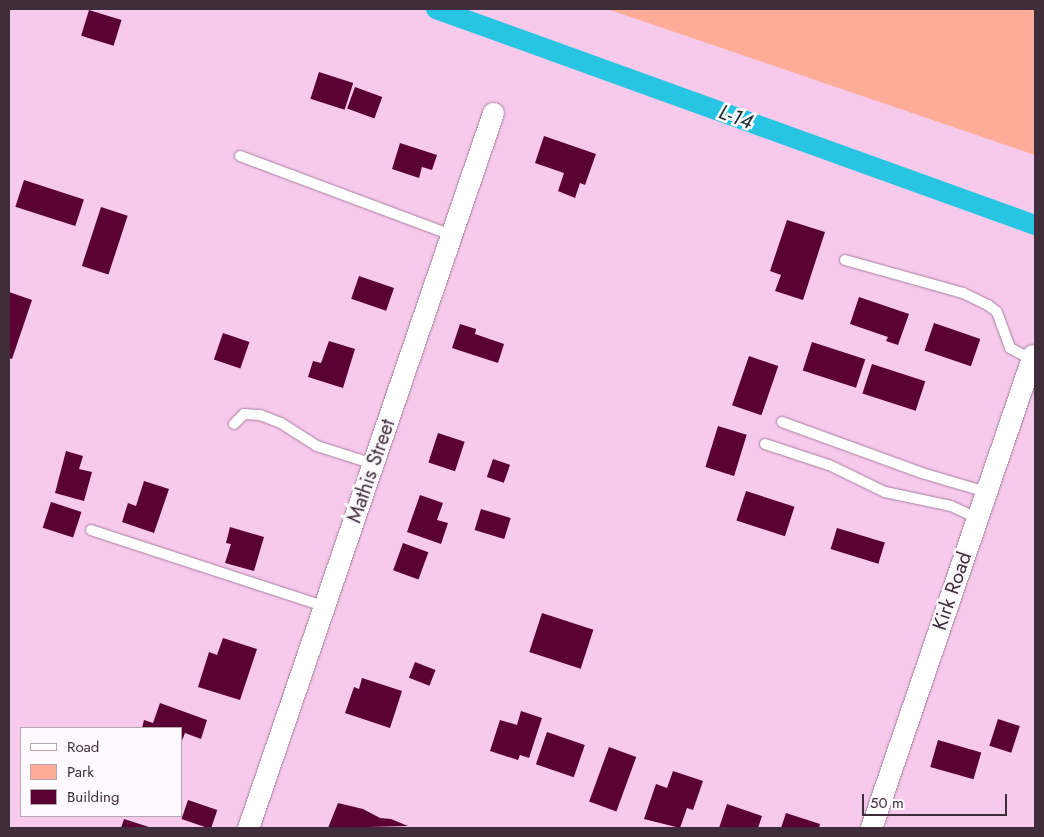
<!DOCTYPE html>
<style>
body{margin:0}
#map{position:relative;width:1044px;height:837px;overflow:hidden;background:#f7caec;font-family:Jost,sans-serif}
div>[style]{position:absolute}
.green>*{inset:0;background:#fdac98}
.canal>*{height:20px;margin:-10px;padding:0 10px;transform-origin:10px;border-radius:10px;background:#28c5e3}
.building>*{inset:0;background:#5a0033;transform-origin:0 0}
.roads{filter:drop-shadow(0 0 1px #a77e9e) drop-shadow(0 0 1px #a77e9e)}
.service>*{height:10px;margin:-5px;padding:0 5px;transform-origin:5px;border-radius:5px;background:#fff}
.minor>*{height:21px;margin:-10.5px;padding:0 10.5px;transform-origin:10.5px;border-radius:10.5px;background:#fff}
span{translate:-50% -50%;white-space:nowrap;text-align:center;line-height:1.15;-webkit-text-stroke:5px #fef9fd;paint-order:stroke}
.street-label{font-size:20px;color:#3f2d3b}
.water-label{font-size:21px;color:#183036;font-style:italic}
.frame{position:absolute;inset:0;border:10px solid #3f2d3b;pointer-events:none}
.legend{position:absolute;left:20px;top:727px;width:162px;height:90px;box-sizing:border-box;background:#fef9fd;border:1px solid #b2a7af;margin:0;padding:6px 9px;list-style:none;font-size:15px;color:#3f2d3b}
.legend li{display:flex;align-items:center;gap:10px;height:25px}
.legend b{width:25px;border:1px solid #b2a7af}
.scale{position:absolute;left:862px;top:794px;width:145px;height:22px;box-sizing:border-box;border:2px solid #3f2d3b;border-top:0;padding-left:6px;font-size:15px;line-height:18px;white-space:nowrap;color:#3f2d3b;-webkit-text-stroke:4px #fef9fd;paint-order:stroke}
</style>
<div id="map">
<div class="green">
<i style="clip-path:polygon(607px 9px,1035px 9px,1035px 155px)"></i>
</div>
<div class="canal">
<i style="left:436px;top:9px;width:637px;rotate:19.83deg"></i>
</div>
<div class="building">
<i style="left:89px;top:10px;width:34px;height:27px;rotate:17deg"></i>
<i style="left:319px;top:72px;width:36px;height:28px;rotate:18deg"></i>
<i style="left:355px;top:87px;width:29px;height:23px;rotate:20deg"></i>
<i style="clip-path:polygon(544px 136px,596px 154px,585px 185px,580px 183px,575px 198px,558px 191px,564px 173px,535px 163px)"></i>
<i style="clip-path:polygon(400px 143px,437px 155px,432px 170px,422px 167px,419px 178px,392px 169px)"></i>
<i style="left:24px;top:180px;width:63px;height:28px;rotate:18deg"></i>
<i style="left:101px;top:207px;width:28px;height:62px;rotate:18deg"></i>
<i style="clip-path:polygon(787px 220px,825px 232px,803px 300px,775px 291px,781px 275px,770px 271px)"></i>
<i style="left:359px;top:276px;width:37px;height:24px;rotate:19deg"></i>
<i style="clip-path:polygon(9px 292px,32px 300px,12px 359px,9px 358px)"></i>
<i style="clip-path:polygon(859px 297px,909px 314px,898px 345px,886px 341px,888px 337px,850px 324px)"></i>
<i style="left:934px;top:323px;width:49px;height:29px;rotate:19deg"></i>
<i style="clip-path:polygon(460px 324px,476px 329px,475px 334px,504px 344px,498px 363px,452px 348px)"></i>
<i style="left:223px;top:333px;width:28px;height:28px;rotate:19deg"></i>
<i style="clip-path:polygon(329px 341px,355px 349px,343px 388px,308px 377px,313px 361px,321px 363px)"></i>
<i style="left:812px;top:342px;width:56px;height:30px;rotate:18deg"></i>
<i style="left:749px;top:356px;width:31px;height:52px;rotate:19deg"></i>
<i style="left:872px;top:364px;width:56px;height:31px;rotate:18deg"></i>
<i style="left:718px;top:426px;width:30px;height:43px;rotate:17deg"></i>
<i style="left:438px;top:433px;width:28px;height:31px;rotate:18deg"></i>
<i style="clip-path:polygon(66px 451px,83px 456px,79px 469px,92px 472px,84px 501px,55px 493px)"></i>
<i style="left:493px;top:459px;width:18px;height:19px;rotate:19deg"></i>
<i style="clip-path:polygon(144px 481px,169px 489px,154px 533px,122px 522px,128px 503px,136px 506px)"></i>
<i style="left:746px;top:491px;width:51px;height:31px;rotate:18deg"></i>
<i style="clip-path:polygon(420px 495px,443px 503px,437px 520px,448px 523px,441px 544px,407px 532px)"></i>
<i style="left:51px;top:502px;width:32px;height:27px;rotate:18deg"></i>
<i style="left:481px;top:509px;width:31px;height:22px;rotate:17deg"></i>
<i style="clip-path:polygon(230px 527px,264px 537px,254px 571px,225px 563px,231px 544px,226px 543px)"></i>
<i style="left:837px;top:528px;width:50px;height:22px;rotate:17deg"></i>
<i style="left:403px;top:543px;width:27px;height:29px;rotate:20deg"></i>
<i style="left:542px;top:613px;width:54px;height:41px;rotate:18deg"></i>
<i style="clip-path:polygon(223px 638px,257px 649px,240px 700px,198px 687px,209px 652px,217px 655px)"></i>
<i style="left:415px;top:662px;width:22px;height:17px;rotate:21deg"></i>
<i style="clip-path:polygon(362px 678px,402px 691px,390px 728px,345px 713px,354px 687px,359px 689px)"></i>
<i style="clip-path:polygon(160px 703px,207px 720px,201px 739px,185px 733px,181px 743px,181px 728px,142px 728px,144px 720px,153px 723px)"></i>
<i style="clip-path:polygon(521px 711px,542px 718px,529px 758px,520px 755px,518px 760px,490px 751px,500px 720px,517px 725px)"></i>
<i style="left:998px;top:719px;width:23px;height:28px;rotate:18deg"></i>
<i style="left:547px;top:732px;width:40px;height:34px;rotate:19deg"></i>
<i style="left:938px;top:740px;width:45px;height:28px;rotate:16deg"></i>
<i style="left:609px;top:747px;width:29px;height:58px;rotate:20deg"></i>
<i style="clip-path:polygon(673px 771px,703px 781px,693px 810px,687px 808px,680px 828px,644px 819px,656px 784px,667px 788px)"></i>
<i style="left:188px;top:800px;width:31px;height:20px;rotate:19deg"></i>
<i style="clip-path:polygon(338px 803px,363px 809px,380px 818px,391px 819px,408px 826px,328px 828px)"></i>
<i style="clip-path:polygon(727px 804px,762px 816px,758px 828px,719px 828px)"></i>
<i style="clip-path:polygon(786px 813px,820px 824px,819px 828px,781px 828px)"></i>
<i style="clip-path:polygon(124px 819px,152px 828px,121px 828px)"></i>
</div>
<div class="roads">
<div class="service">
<i style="left:240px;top:156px;width:225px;rotate:20.5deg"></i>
<i style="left:845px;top:260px;width:123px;rotate:15.6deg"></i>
<i style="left:963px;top:293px;width:28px;rotate:26deg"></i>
<i style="left:988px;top:305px;width:11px;rotate:38deg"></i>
<i style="left:997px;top:312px;width:38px;rotate:70deg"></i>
<i style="left:1010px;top:348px;width:24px;rotate:28deg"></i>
<i style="left:782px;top:422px;width:149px;rotate:20deg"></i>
<i style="left:922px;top:473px;width:67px;rotate:16.5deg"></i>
<i style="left:234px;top:424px;width:14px;rotate:-45deg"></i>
<i style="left:244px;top:414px;width:16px;rotate:4deg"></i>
<i style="left:260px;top:415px;width:22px;rotate:21deg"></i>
<i style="left:281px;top:423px;width:43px;rotate:32.6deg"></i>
<i style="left:317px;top:446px;width:59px;rotate:17.8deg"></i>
<i style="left:765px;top:444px;width:67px;rotate:18.2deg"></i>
<i style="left:829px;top:465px;width:62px;rotate:25.7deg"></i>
<i style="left:885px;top:492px;width:67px;rotate:12deg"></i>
<i style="left:951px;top:506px;width:29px;rotate:25deg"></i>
<i style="left:91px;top:530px;width:245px;rotate:18.1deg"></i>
</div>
<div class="minor">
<i style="left:248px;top:828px;width:756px;rotate:-71.09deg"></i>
<i style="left:871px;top:828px;width:500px;rotate:-71.1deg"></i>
</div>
</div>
<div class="street-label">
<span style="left:371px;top:471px;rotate:-71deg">Mathis Street</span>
<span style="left:952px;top:591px;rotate:-71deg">Kirk Road</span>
</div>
<div class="water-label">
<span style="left:736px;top:117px;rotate:20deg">L-14</span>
</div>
<div class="frame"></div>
<ul class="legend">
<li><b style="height:6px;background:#fff"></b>Road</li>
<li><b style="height:14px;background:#fdac98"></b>Park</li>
<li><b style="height:14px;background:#5a0033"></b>Building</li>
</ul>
<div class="scale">50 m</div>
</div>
